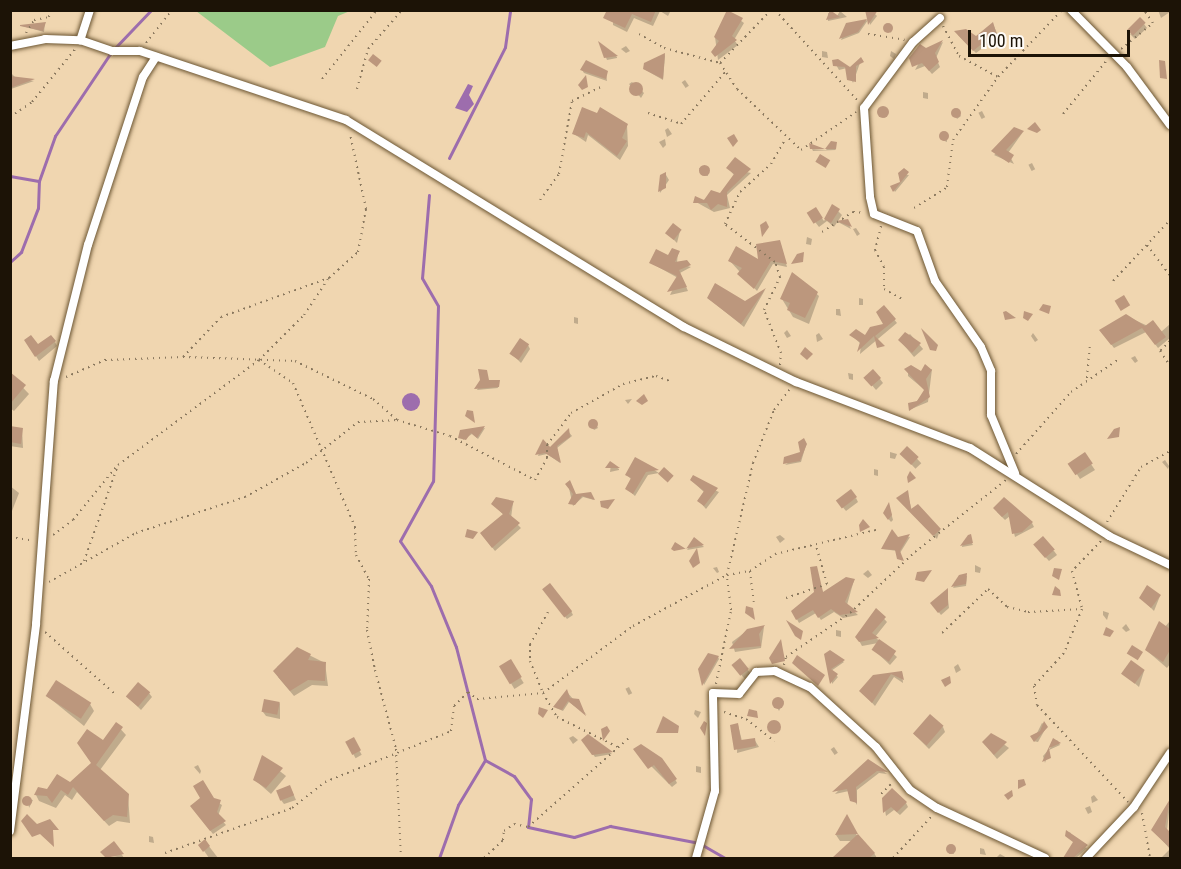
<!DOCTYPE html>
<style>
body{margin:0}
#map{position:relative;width:1181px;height:869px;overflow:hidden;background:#f0d6b0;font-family:"Roboto Condensed",sans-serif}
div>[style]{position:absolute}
.green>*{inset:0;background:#9bcb89}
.water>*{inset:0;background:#9d6dad}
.round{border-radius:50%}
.shadow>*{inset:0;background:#0003;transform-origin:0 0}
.stream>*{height:3px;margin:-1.5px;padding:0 1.5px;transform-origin:1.5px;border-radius:1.5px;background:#9d6dad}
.building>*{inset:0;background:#bc977d;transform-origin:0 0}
.path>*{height:2px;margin-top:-1px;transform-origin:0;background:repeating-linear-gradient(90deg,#8a785e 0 1.5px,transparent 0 6px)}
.roads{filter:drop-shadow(0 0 2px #6c5633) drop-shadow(0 0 2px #6c5633)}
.street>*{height:8px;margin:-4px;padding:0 4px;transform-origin:4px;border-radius:4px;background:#fff}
span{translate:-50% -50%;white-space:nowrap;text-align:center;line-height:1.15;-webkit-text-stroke:6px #fefbf7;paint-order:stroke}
.frame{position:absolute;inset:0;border:12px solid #1c1306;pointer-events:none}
.scale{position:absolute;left:968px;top:30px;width:162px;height:27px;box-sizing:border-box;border:3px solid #1c1306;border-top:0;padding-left:8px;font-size:18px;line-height:21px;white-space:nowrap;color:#1c1306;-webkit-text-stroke:4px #fefbf7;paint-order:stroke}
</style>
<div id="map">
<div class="green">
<i style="clip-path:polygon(196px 11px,350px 11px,338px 16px,325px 47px,270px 67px)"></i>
</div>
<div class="water">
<i style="clip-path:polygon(468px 84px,473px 86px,469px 95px,474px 104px,467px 112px,455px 108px)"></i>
<i class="round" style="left:402px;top:393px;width:18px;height:18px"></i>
</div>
<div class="shadow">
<i style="clip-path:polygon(613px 10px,671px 10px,668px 16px,660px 11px,653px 26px,634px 18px,627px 32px,613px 25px)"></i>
<i style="clip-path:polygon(871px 10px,877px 16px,870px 25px,869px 19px)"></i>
<i style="clip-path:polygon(1158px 10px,1170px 10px,1170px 12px,1161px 18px)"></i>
<i style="clip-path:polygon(728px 11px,744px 23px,734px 40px,738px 45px,718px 60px,715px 37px)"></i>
<i style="clip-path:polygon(840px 11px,847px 17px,828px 21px,828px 13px,837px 16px)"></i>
<i style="clip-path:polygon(868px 20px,859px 33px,841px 40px,847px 24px)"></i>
<i style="clip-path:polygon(45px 23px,44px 32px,22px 26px)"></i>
<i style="clip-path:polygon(993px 24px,1001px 42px,991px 42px,976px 53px,958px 35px,976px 37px)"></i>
<i style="clip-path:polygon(1144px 24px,1147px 28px,1135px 39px,1130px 34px)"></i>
<i style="clip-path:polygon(885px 26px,892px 27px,891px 33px)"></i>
<i style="clip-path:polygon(943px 42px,936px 58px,940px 67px,932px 74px,925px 66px,915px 70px,926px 50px)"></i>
<i style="clip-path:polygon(601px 45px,617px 57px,617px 58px,607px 60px)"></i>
<i style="clip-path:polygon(626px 46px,630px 51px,626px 53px,621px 49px)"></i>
<i style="clip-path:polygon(822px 51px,827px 52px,828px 58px,822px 57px)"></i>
<i style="clip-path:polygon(891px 51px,896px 54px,894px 59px,890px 56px)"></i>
<i style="clip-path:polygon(665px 55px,665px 56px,663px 80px,644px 69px)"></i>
<i style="clip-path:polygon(861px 60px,853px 83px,847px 68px,839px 70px,835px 63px,850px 69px)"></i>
<i style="clip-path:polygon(582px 70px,606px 72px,607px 81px,584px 73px)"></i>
<i style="clip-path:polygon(10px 72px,16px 78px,34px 81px,11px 89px)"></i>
<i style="left:685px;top:80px;width:7px;height:4px;rotate:56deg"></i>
<i style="clip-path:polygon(632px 82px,644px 93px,641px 98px,629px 84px)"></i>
<i style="clip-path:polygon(923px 92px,928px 93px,928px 99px,923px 98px)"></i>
<i style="clip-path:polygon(883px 108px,888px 112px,885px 118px,879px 114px)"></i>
<i style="clip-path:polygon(957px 110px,961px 116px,957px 119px,953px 112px)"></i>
<i style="left:982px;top:111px;width:7px;height:4px;rotate:63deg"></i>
<i style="clip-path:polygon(627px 125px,628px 146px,620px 160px,588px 135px,586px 142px,574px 134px)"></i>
<i style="clip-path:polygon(668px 128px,672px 134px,667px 137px,665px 130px)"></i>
<i style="clip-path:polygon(1023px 132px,1008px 153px,1014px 164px,994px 155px)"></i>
<i style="clip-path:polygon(942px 133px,947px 135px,947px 142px,942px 140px)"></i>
<i style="clip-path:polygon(665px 139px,666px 145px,663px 148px,659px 142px)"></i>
<i style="clip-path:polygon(831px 143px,836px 150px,813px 151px,812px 149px,826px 150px)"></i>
<i style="left:1032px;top:163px;width:7px;height:4px;rotate:63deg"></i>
<i style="clip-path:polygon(699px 168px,708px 169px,708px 176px,702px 175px)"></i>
<i style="clip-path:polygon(728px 168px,751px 173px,727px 195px,730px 208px,714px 212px,696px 202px,721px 195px,735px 176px)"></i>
<i style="clip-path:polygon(900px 174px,909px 175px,895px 192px,892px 187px,901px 182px)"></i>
<i style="clip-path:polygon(666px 175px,669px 180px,660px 193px,659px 187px)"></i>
<i style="clip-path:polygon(833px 206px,842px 215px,834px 227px,827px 221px,819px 227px,812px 218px,815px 209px,824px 221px)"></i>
<i style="clip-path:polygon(847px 220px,851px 229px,838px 222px)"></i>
<i style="clip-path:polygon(856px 228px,860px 234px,857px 236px,853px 229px)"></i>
<i style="clip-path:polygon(680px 231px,677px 243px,667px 233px)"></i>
<i style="clip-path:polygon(807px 237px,812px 239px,811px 245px,806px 244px)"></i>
<i style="clip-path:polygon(781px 245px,787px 267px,773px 264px,757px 291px,730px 261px,760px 262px)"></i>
<i style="clip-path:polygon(678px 252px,677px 263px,691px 267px,680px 273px,688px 291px,670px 295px,678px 278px,651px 263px)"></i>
<i style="clip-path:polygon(793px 274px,819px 296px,809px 324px,793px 317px,782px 299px)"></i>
<i style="clip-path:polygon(765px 290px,744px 327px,708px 298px,745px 303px)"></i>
<i style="clip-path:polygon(859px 298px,863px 299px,863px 305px,859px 305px)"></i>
<i style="clip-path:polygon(884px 307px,897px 323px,860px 354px,861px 344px,851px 335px,865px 337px,885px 325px)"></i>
<i style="clip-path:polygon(836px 309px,840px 309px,841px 316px,836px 315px)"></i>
<i style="clip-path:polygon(1126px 316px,1161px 332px,1170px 324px,1170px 338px,1158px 348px,1146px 332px,1114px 348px,1101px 331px)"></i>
<i style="clip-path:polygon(574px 317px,578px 318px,578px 324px,574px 323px)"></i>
<i style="clip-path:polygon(787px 330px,791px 336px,787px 338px,784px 333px)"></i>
<i style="clip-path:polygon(819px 333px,823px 339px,817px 342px,816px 335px)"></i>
<i style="clip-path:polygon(1033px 333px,1038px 340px,1035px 342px,1031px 336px)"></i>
<i style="left:910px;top:334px;width:20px;height:12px;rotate:49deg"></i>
<i style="clip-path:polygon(26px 340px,38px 346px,55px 342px,57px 346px,39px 361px)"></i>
<i style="clip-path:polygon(528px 345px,530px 349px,521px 363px,512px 354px)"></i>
<i style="clip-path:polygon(1135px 356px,1138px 361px,1135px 363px,1131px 358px)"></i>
<i style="clip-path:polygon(908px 368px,921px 373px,932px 369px,928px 402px,909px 410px,926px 391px,908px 376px)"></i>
<i style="clip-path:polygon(848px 373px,853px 374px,853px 380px,849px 379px)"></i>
<i style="clip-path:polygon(10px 374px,29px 394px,14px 411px,10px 408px)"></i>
<i style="clip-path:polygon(866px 378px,880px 379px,883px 383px,876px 390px)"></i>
<i style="clip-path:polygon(482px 381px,496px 380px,498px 388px,477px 390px)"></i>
<i style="clip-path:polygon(632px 399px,628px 404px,625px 400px)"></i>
<i style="clip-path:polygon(594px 421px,598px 428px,594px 430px,590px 424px)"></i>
<i style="clip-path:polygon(10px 428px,22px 429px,23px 448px,10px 446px)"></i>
<i style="clip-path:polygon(485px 428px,478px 439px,472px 434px,463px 440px,462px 431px)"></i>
<i style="clip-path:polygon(568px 431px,572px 436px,557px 448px,560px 463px,547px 454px,538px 456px,543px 442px,550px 450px)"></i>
<i style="clip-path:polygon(806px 445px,801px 462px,785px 465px,802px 453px)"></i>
<i style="left:907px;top:448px;width:21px;height:8px;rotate:47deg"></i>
<i style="clip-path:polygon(890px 452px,897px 454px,895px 459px,890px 458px)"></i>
<i style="clip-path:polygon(1084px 454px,1095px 470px,1080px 479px,1073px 468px)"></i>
<i style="clip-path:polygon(636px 459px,659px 473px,648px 475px,635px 496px,627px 489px,632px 480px,627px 475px)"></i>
<i style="clip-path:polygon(1165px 460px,1169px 466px,1168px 469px,1162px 462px)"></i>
<i style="clip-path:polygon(611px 464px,619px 469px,619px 470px,610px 472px)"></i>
<i style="clip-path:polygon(874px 469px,878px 470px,878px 476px,874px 475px)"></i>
<i style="clip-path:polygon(691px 480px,719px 492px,706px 509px,699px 501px,705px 493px)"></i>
<i style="clip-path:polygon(568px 484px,576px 495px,590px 493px,594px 500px,583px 497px,573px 506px)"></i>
<i style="clip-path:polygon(10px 486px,19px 493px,12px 511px,10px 510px)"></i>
<i style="clip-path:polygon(907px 492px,912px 511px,918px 506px,940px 530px,937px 539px,901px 502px)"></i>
<i style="clip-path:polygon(856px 498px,858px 502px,846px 511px,841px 505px)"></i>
<i style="clip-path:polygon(1004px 499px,1032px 523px,1034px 527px,1015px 537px,1010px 516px,1005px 520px,997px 512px)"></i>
<i style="clip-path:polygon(513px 503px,511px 518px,521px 528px,495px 551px,484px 537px,504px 515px,493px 504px)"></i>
<i style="clip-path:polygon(889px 505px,893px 520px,891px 522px,887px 517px)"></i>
<i style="clip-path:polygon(893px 532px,897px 538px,910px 537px,900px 553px,902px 562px,897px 551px,883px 549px)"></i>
<i style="clip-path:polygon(780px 535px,785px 539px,780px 543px,776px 537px)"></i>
<i style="clip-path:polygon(968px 537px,973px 545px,962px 547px,962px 546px)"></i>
<i style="clip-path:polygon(695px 539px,704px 547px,687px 550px)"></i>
<i style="clip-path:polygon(1038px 549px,1054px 551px,1057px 555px,1049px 561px)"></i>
<i style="clip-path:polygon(975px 565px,981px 568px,980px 573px,975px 572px)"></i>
<i style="clip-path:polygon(717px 567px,719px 572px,717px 573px,713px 568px)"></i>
<i style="clip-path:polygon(816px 568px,823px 593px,854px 580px,847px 605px,858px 615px,843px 618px,834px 612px,821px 620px,816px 613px,799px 623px,793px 612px,816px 593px)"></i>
<i style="clip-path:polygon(868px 570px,872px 575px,868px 578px,863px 574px)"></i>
<i style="clip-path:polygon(960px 576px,967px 576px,966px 586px,953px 588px)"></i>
<i style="clip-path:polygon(947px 590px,949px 608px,941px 615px,934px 606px)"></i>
<i style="clip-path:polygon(546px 593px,571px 611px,573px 615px,567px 619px)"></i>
<i style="clip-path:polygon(1160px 596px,1154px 611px,1141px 598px)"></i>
<i style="clip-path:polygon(876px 610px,887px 622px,875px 637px,897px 657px,890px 665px,873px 649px,878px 643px,862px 646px,857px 637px)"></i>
<i style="clip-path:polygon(1103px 611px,1109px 613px,1107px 620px,1103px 615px)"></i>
<i style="clip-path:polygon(1169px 622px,1170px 664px,1167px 668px,1146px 650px)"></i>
<i style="clip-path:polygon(1126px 624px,1130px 630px,1126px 632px,1122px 628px)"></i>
<i style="clip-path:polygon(764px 627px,761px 648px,735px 652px,732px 642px,748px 630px)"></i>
<i style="clip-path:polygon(836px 630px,841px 631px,841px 637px,836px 636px)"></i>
<i style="clip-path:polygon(297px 649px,325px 663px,328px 686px,312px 685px,294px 696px,278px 677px,277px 667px)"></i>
<i style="clip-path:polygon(830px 652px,844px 662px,831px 671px,838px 677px,832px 684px)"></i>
<i style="clip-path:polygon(718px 657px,719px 659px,704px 685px,699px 670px)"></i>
<i style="left:510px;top:661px;width:26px;height:11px;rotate:58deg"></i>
<i style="clip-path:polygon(958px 664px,961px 670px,956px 673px,954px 667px)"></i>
<i style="clip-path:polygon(737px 670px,748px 670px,751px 674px,745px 679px)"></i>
<i style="clip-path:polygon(1144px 671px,1139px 687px,1124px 674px)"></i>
<i style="clip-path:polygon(902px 672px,903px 683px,894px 677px,875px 706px,861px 691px,874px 677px)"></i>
<i style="left:629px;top:687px;width:7px;height:4px;rotate:63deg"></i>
<i style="clip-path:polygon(567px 692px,586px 714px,587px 715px,569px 702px,563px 711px,556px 708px)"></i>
<i style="clip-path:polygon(149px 693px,152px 697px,141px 710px,128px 697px)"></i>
<i style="clip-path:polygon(47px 696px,90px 704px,94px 711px,84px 726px)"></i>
<i style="clip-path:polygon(784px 701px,779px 711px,774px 702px)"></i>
<i style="clip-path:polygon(280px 703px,280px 719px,266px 716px,263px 712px)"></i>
<i style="clip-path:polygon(695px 710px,701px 712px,698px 718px,694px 714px)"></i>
<i style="clip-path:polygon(775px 722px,779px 728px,773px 732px,769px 723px)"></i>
<i style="clip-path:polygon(1042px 723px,1047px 726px,1038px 742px,1033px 741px)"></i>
<i style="clip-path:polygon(116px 724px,126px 735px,100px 770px,128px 795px,130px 823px,117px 821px,109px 826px,77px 792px,72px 800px,65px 795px,56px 808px,39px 801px,36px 795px,70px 784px,92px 764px)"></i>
<i style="clip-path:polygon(738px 725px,742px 741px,754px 739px,759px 747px,737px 753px)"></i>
<i style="clip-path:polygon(943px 727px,945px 732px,929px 749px,914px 734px)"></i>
<i style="clip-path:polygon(991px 735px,1009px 748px,997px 759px,983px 742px)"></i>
<i style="clip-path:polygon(573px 736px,578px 740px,573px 744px,569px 738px)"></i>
<i style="clip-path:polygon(588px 736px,612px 754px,595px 757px,583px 740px)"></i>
<i style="left:353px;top:739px;width:18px;height:7px;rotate:61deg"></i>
<i style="clip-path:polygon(1057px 740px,1060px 745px,1049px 750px,1045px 763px,1043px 756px)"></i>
<i style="left:834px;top:747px;width:7px;height:4px;rotate:56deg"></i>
<i style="clip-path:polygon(638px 753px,675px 779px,677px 783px,672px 787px)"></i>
<i style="clip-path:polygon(262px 757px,286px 776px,271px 794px,255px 780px)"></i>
<i style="clip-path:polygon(868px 760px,887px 774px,879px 773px,857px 790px,857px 805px,849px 791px,835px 794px)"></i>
<i style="clip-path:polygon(198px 765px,201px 771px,200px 774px,194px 767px)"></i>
<i style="clip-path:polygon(696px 766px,701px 767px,701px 773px,696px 772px)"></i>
<i style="clip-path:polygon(292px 791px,296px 800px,284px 804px,281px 800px)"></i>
<i style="clip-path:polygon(1094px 795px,1098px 800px,1092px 803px,1091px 797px)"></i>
<i style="clip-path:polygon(883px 798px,906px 803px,908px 807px,900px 815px,894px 810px,886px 816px)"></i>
<i style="clip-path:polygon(26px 799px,33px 800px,29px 808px,29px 807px)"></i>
<i style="clip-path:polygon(213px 800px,222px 805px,218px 816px,226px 825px,213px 834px,194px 810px)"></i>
<i style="clip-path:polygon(1170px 803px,1167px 831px,1170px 835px,1170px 858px,1161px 858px,1170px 849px,1153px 830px)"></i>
<i style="clip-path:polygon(1090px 806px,1092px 812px,1088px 814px,1085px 808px)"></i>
<i style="clip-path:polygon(852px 830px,874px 853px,877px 858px,834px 858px,853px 841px,840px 841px,836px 835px)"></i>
<i style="clip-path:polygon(1070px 832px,1074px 842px,1087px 848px,1076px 858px,1068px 857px,1075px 843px,1066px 836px)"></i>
<i style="clip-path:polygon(149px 836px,153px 837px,154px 843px,149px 842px)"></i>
<i style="clip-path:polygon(205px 841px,218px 858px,209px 858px,200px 845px)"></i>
<i style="clip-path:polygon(114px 843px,124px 858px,104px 855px)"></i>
<i style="clip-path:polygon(952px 846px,954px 854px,949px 854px,948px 847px)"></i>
<i style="clip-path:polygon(980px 848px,984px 849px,986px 855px,980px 854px)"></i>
<i style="clip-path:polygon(1000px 854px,1007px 858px,996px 858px)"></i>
</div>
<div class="stream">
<i style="left:449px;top:158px;width:124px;rotate:-63.2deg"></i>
<i style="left:505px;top:47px;width:37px;rotate:-82deg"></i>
<i style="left:10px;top:176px;width:29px;rotate:10deg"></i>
<i style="left:429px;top:195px;width:83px;rotate:94.8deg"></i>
<i style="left:422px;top:278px;width:32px;rotate:60deg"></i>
<i style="left:438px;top:306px;width:175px;rotate:91.6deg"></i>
<i style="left:433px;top:481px;width:68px;rotate:118.8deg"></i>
<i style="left:400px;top:541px;width:55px;rotate:55.4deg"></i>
<i style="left:431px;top:586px;width:66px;rotate:67.7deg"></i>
<i style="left:456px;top:647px;width:117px;rotate:75.6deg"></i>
<i style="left:485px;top:760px;width:52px;rotate:121deg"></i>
<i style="left:458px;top:805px;width:56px;rotate:109.7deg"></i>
<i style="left:10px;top:262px;width:15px;rotate:-42deg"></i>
<i style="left:21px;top:252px;width:47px;rotate:-68.9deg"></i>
<i style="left:38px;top:208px;width:27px;rotate:-88deg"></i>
<i style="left:39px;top:181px;width:48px;rotate:-70.4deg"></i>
<i style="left:55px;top:136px;width:102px;rotate:-56.2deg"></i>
<i style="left:112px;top:51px;width:57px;rotate:-46.4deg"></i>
<i style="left:485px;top:760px;width:33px;rotate:29deg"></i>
<i style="left:514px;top:776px;width:29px;rotate:54deg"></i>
<i style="left:531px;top:799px;width:28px;rotate:96deg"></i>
<i style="left:528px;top:827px;width:47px;rotate:12.3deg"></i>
<i style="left:574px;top:837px;width:38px;rotate:-17deg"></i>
<i style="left:610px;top:826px;width:91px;rotate:10.8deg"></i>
<i style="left:699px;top:843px;width:30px;rotate:30deg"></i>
</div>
<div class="building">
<i style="clip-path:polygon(607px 10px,656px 10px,651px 22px,632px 14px,625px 28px,603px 18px)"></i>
<i style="clip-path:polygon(727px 10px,743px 18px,732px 36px,737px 40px,715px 57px,711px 52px,719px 41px,714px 37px)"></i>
<i style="clip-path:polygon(830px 10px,840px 17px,826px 20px)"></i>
<i style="clip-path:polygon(865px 10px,878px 10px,868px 25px,867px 19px,858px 32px,839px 39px,846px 23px,867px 19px)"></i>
<i style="left:1140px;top:17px;width:8px;height:18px;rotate:45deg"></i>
<i style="clip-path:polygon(46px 22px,43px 31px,20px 26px,20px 25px)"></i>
<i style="clip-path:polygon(993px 22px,999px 42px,989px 38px,973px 51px,954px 31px,966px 29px,976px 36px)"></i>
<i class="round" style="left:883px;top:23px;width:10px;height:10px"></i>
<i style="clip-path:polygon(943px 40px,935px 53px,939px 62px,929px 71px,922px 63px,912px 67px,909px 58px,920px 44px,926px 48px)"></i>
<i style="clip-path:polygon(598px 41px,618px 56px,604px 58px)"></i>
<i style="clip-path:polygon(665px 53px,663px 79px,643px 69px,644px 63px)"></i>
<i style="left:373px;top:54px;width:11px;height:8px;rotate:38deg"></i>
<i style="clip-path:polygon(861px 57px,864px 62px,856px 66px,856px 82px,847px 80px,845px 67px,833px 66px,832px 60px,838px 59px,850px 67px)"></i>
<i style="clip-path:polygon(586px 60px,608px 71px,606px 79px,580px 70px)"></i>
<i style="clip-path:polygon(1159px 60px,1165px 61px,1167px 79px,1160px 78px)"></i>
<i style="clip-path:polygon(586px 75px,588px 87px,582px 90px,578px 85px)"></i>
<i style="clip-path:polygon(10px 76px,35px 79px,10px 88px)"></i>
<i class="round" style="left:629px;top:82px;width:14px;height:14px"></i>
<i class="round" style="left:877px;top:106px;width:12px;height:12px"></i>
<i style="clip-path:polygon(582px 107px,597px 113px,600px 107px,628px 124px,622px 138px,627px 141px,617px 156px,586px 132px,584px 138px,572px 134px)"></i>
<i class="round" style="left:951px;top:108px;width:10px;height:10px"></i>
<i style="clip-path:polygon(1035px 122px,1041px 130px,1037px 133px,1027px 129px)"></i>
<i style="clip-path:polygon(1014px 127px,1024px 131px,1006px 150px,1014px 155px,1009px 163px,991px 151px)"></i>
<i class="round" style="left:939px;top:131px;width:10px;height:10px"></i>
<i style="clip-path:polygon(734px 134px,738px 141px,733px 147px,727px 138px)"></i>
<i style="clip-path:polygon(831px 141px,837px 142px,836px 149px,810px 149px,809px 143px,825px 149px)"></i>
<i style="left:820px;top:154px;width:12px;height:9px;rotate:31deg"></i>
<i style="clip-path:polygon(735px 157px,751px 169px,727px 192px,727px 207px,718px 204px,711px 210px,707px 203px,693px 203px,695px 196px,704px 200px,711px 190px,720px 193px,734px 174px,726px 168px)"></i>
<i class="round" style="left:698.5px;top:164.5px;width:11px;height:11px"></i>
<i style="clip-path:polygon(904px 168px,909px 172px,893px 192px,890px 186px,900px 182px,898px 173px)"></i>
<i style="clip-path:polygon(666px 172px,666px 188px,658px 192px,660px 175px)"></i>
<i style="clip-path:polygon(832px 204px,840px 209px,831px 223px,824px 219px)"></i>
<i style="left:816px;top:207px;width:13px;height:11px;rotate:58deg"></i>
<i style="clip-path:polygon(848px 219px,852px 227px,836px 221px)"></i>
<i style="clip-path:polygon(766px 221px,769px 227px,762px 237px,760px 225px)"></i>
<i style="left:673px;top:223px;width:11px;height:13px;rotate:38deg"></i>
<i style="clip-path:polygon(780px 240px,787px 264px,771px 261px,754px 289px,737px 274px,742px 268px,728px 261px,736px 246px,758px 259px,756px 244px)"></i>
<i style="clip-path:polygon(672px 248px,680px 251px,675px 262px,687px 260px,691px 265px,679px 270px,687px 287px,667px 292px,677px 276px,649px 263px,656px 249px,668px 255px)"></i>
<i style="clip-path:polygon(804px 252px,803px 262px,791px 264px,797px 254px)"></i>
<i style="clip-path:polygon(792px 272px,818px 292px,805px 318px,787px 310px,790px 303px,780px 299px)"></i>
<i style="clip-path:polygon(715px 283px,745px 301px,766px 288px,741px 324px,707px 298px)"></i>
<i style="left:1124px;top:295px;width:12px;height:11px;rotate:59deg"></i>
<i style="clip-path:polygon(1043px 304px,1051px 306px,1049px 314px,1039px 310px)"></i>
<i style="clip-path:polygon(884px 305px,896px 319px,875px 336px,885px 346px,877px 348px,874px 336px,857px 352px,860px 342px,849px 335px,856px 329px,865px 335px,870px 327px,883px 324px,876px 312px)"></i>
<i style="clip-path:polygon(1024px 311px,1033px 314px,1028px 321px,1023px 318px)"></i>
<i style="clip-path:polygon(1003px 312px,1006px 311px,1016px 318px,1005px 320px)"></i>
<i style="clip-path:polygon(1126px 314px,1145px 326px,1153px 320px,1166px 337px,1155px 345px,1142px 328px,1111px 345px,1099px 330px)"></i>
<i style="clip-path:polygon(921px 328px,938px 345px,936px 351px,930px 350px)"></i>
<i style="clip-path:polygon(905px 332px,921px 343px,912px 353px,898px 340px)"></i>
<i style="clip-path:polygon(31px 335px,38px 344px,51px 335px,56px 341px,35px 357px,24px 340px)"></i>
<i style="left:520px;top:338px;width:11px;height:19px;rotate:34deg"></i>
<i style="clip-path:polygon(805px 347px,813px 354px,807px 360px,800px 354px)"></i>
<i style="clip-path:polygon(925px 364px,932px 370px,926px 379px,930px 397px,909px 411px,908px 403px,917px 401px,924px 390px,904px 369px,911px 365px,921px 371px)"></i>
<i style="clip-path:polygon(478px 369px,487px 370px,489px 380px,500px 380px,499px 387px,474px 389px,480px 380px)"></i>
<i style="left:873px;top:369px;width:12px;height:13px;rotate:48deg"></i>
<i style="clip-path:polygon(10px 372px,26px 385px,10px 404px)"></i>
<i style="clip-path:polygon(644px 394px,648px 401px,642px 405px,636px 401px)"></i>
<i style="clip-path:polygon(467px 410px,473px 411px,475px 423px,465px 416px)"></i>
<i class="round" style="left:588px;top:419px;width:10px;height:10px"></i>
<i style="clip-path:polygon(10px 426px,23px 428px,21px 444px,10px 442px)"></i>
<i style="clip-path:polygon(485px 426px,477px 438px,471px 433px,466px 440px,458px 438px,460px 430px)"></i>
<i style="clip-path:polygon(1120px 427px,1119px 437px,1107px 439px,1114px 429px)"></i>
<i style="clip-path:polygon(569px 428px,570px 437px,557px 446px,561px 463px,545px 453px,535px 455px,543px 439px,550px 447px)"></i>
<i style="clip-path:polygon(804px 438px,807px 444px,800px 461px,783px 464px,784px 457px,800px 452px,798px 442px)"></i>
<i style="left:907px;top:446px;width:16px;height:11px;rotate:43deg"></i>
<i style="left:1085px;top:452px;width:14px;height:21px;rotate:56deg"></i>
<i style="clip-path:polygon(635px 457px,659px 470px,646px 472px,633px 494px,625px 489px,631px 478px,625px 475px)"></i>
<i style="clip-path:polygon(610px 461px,620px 468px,605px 468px)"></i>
<i style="left:664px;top:467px;width:13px;height:9px;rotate:42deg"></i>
<i style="clip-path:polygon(910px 471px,916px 478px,908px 483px,907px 477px)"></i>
<i style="clip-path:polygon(693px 475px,718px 488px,704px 506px,697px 501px,704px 491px,690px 480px)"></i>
<i style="clip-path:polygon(570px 480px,576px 494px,591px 492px,595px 500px,582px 496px,575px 505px,568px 504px,573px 494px,565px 484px)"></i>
<i style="left:851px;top:489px;width:10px;height:19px;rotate:53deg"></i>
<i style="clip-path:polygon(908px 490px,911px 509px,918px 504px,941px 529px,933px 536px,896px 498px)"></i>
<i style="clip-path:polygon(496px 497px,514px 501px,509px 514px,520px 523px,492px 548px,480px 533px,503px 514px,491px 504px)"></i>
<i style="clip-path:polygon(1004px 497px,1033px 522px,1022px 532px,1012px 534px,1008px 512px,1002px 517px,993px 508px)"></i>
<i style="clip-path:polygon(615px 499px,608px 509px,601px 507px,600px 501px)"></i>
<i style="clip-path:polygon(889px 502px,892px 515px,888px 520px,883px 513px)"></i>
<i style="clip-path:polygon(863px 519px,870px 527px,860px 532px,859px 525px)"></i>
<i style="clip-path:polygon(467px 529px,478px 532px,473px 539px,465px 537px)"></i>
<i style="clip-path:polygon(892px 529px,898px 537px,910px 534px,900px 551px,904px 561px,897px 559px,895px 550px,881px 549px)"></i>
<i style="clip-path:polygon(971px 534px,973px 543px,960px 546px,968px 535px)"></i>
<i style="left:1043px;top:536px;width:18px;height:13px;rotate:49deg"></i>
<i style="clip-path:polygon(694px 537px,704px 545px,674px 551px,671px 549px,675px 542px,686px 549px)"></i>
<i style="clip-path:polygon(697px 548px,700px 563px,693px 568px,689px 561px)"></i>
<i style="clip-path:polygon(817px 566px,823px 592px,846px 577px,855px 579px,845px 602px,858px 612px,840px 615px,831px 609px,818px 618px,813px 610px,796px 620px,791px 611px,814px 592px,810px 567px)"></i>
<i style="clip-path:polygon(1054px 568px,1062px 569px,1059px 580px,1052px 576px)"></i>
<i style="clip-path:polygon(932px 570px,924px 582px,915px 580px,917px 572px)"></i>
<i style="clip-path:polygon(967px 573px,966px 584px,951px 587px,959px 575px)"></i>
<i style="left:550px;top:583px;width:36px;height:10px;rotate:52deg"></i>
<i style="clip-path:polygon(1147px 585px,1161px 595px,1151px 608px,1139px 598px)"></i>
<i style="clip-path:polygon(1055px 586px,1060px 590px,1061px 596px,1052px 595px)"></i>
<i style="clip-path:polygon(948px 588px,948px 605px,938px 613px,930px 603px)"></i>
<i style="clip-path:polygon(746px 606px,753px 608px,755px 620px,745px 613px)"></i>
<i style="clip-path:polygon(876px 608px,886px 617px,872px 633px,879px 638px,859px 642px,855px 637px)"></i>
<i style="clip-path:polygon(786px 620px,803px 631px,801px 640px,795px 636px)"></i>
<i style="clip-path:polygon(1159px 621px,1170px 629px,1170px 650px,1163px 662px,1145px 650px)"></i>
<i style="clip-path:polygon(765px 625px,759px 634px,761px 646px,729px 649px,747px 629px)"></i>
<i style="clip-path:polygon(1106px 627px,1114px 631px,1110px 637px,1103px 635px)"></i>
<i style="clip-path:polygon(781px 639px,785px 661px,772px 664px,769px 658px)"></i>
<i style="left:879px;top:639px;width:21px;height:13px;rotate:35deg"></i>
<i style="left:1132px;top:645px;width:13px;height:10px;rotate:32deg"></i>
<i style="clip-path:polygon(297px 647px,311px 654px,308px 660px,326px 662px,325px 681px,308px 680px,290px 691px,273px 671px)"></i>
<i style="clip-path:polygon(830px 650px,845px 660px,831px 669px,838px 674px,830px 684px,824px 654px)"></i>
<i style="clip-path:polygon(708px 653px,719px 656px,702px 686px,698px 669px)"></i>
<i style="clip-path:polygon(797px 655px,825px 675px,818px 686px,792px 663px)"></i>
<i style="left:740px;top:658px;width:14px;height:11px;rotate:51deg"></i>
<i style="left:511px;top:659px;width:21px;height:14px;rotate:59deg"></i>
<i style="left:1131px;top:660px;width:17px;height:17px;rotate:36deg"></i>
<i style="clip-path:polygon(902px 671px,904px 680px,891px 674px,872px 703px,859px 691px,873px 675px)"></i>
<i style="clip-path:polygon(950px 676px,951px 683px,945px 687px,941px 680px)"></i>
<i style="left:56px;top:680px;width:42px;height:19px;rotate:33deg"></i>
<i style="left:138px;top:682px;width:16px;height:19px;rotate:40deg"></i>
<i style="clip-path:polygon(567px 689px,570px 698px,579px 699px,586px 716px,568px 701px,562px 710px,553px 707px)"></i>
<i class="round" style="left:772px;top:697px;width:12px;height:12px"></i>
<i style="left:264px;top:699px;width:16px;height:13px;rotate:11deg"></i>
<i style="clip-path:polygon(539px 707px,548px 710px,543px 718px,538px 714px)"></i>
<i style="clip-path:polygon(749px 709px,757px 711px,758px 718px,747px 716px)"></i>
<i style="left:930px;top:714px;width:18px;height:26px;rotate:41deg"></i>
<i style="clip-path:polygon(663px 716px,679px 726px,678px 733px,656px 733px)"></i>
<i class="round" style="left:767px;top:720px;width:14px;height:14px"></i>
<i style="clip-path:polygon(704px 721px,707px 723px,705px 736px,700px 728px)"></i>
<i style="clip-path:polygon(1044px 721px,1048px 727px,1034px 742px,1030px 736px,1040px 731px)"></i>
<i style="clip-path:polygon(116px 722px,123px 727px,96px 765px,129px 794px,127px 817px,113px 815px,104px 821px,73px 787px,68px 795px,61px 790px,52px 803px,47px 796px,34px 795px,38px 787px,47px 789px,57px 774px,70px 782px,91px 763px,77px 743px,87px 729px,103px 740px)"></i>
<i style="clip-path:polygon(738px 723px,741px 740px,755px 738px,756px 746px,734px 750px,730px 725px)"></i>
<i style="clip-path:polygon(607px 726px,610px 731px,603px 741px,601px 729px)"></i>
<i style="clip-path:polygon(991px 733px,1007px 742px,994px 755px,982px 742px)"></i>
<i style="clip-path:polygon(588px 734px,613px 752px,592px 755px,581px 740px)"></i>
<i style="left:354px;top:737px;width:15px;height:10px;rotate:62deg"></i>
<i style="clip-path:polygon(1053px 738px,1061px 743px,1049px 748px,1051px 758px,1042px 762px)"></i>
<i style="clip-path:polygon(641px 744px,662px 758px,677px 779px,669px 784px,654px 765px,648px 769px,633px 749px)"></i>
<i style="clip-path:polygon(262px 755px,283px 768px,266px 788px,253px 780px)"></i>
<i style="clip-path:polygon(868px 759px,888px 772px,877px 771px,856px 787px,857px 803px,850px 801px,847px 789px,832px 792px)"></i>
<i style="clip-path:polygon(1024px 779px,1026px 785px,1018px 789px,1018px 780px)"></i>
<i style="clip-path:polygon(203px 780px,214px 798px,221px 800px,217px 812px,226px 821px,210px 831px,190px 806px,200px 798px,193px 786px)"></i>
<i style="left:290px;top:785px;width:11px;height:15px;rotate:68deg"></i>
<i style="clip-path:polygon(892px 788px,907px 802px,897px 812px,891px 807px,883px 813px,882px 798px)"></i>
<i style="clip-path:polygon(1012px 790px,1013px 796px,1008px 800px,1004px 795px)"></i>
<i class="round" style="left:22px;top:796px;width:10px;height:10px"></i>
<i style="clip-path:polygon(1170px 799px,1165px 827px,1170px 832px,1170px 848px,1151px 830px)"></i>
<i style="clip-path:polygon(27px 814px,37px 824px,50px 819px,59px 830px,53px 830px,54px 847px,40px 834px,32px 837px,21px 821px)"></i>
<i style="clip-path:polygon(847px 814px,858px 834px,835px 835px)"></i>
<i style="clip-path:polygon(1066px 830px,1088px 845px,1073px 858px,1063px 858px,1073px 842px,1065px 836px)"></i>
<i style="clip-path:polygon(858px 834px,875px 853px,869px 858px,832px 858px)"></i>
<i style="clip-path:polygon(205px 839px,210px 846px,203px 852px,198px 845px)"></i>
<i style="clip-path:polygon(114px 841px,124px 854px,106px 858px,100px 852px)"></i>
<i class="round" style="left:946px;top:844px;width:10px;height:10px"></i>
</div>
<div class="path">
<i style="left:771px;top:10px;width:74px;rotate:133.9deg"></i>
<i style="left:720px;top:63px;width:31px;rotate:57deg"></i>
<i style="left:737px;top:89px;width:88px;rotate:43.6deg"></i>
<i style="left:801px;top:150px;width:67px;rotate:-34.6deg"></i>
<i style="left:775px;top:10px;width:123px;rotate:47.6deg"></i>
<i style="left:943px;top:26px;width:34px;rotate:62deg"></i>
<i style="left:959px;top:56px;width:44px;rotate:28.3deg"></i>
<i style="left:26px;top:33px;width:15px;rotate:-58deg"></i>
<i style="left:34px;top:20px;width:15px;rotate:-11deg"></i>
<i style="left:49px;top:17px;width:7px;rotate:-82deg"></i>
<i style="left:639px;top:34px;width:29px;rotate:29deg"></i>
<i style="left:664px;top:48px;width:58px;rotate:15deg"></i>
<i style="left:868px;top:34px;width:37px;rotate:9deg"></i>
<i style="left:146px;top:43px;width:42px;rotate:-51.8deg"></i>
<i style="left:1121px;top:49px;width:41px;rotate:-39.1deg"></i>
<i style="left:1153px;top:23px;width:16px;rotate:-125deg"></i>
<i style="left:322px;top:79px;width:88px;rotate:-51.4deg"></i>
<i style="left:357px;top:89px;width:41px;rotate:-74.6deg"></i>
<i style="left:368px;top:49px;width:52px;rotate:-48.9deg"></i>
<i style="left:648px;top:113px;width:35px;rotate:18deg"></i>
<i style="left:681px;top:124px;width:71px;rotate:-49.6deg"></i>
<i style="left:1063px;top:114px;width:70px;rotate:-50.8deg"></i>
<i style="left:10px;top:117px;width:27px;rotate:-34deg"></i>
<i style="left:32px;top:102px;width:70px;rotate:-50.8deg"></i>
<i style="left:540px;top:200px;width:32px;rotate:-54deg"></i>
<i style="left:559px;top:174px;width:74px;rotate:-79.9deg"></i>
<i style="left:572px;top:101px;width:34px;rotate:-26deg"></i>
<i style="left:914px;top:208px;width:39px;rotate:-32deg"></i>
<i style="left:947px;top:187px;width:47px;rotate:-82.7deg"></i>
<i style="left:953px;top:140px;width:77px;rotate:-54.5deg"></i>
<i style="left:998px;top:77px;width:93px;rotate:-46.3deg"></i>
<i style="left:881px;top:226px;width:25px;rotate:104deg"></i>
<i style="left:875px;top:250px;width:19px;rotate:62deg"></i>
<i style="left:884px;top:267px;width:22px;rotate:90deg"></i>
<i style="left:884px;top:289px;width:23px;rotate:29deg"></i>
<i style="left:822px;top:232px;width:37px;rotate:-33deg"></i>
<i style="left:853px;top:212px;width:12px;rotate:5deg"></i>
<i style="left:1147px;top:245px;width:39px;rotate:53deg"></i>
<i style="left:1113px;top:281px;width:83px;rotate:-46.9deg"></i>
<i style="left:1170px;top:341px;width:14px;rotate:135deg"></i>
<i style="left:1160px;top:351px;width:18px;rotate:56deg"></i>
<i style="left:183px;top:357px;width:112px;rotate:2deg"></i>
<i style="left:295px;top:361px;width:87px;rotate:26deg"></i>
<i style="left:373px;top:399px;width:32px;rotate:41deg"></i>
<i style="left:397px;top:420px;width:55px;rotate:16.8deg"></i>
<i style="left:450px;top:436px;width:96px;rotate:27.4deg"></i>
<i style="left:535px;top:480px;width:25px;rotate:-61deg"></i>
<i style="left:547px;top:458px;width:13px;rotate:-90deg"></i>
<i style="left:547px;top:445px;width:40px;rotate:-53deg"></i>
<i style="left:571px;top:413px;width:60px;rotate:-29.1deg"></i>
<i style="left:623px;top:384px;width:34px;rotate:-14deg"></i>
<i style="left:656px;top:376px;width:15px;rotate:20deg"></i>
<i style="left:259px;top:360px;width:41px;rotate:34.1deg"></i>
<i style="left:293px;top:383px;width:157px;rotate:66.7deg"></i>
<i style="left:355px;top:527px;width:28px;rotate:88deg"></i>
<i style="left:356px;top:555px;width:27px;rotate:62deg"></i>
<i style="left:369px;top:579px;width:51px;rotate:92.2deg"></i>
<i style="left:367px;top:630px;width:41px;rotate:78.7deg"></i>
<i style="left:375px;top:670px;width:82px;rotate:75.1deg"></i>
<i style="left:396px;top:749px;width:109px;rotate:87.4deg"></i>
<i style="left:780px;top:365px;width:12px;rotate:-85deg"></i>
<i style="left:781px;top:353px;width:46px;rotate:-111.6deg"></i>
<i style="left:764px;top:310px;width:37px;rotate:-64deg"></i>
<i style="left:780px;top:277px;width:16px;rotate:-108deg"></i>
<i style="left:775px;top:262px;width:63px;rotate:-142.8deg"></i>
<i style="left:725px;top:224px;width:35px;rotate:-65deg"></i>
<i style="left:740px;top:192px;width:42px;rotate:-42.1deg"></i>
<i style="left:771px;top:164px;width:28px;rotate:-60deg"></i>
<i style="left:66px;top:377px;width:43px;rotate:-23.6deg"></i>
<i style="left:105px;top:360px;width:78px;rotate:-2.2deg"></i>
<i style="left:183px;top:357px;width:55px;rotate:-46.5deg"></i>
<i style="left:221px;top:317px;width:115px;rotate:-19.9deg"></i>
<i style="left:329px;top:278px;width:39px;rotate:-42deg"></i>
<i style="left:358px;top:252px;width:44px;rotate:-79.5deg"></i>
<i style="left:366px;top:209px;width:77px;rotate:-102deg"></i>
<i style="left:1087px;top:378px;width:32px;rotate:-85deg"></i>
<i style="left:1016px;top:454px;width:83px;rotate:-48.4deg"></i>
<i style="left:1071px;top:392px;width:58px;rotate:-34.5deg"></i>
<i style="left:1107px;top:522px;width:65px;rotate:-58.3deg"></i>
<i style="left:1141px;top:467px;width:33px;rotate:-29deg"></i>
<i style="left:53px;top:535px;width:25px;rotate:-37deg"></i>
<i style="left:73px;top:520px;width:68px;rotate:-50.9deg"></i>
<i style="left:10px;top:537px;width:24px;rotate:9deg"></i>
<i style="left:1101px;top:541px;width:42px;rotate:134deg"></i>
<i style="left:1072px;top:571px;width:39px;rotate:75deg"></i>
<i style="left:1082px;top:609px;width:48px;rotate:112.2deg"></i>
<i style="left:1064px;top:653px;width:45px;rotate:132.3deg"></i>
<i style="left:1034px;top:686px;width:19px;rotate:81deg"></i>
<i style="left:1037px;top:705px;width:133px;rotate:46.8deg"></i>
<i style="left:84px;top:561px;width:102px;rotate:-70.5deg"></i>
<i style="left:118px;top:465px;width:176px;rotate:-36.7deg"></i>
<i style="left:259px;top:360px;width:64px;rotate:-45deg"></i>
<i style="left:304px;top:315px;width:43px;rotate:-56.3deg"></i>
<i style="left:750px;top:571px;width:31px;rotate:83deg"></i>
<i style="left:49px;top:582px;width:100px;rotate:-29.4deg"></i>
<i style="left:136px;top:533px;width:115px;rotate:-18.3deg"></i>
<i style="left:245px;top:497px;width:70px;rotate:-29.1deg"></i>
<i style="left:306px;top:463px;width:66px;rotate:-38.3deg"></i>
<i style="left:358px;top:422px;width:39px;rotate:-3deg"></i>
<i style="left:786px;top:598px;width:43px;rotate:-18.9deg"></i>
<i style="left:827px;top:584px;width:40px;rotate:-106deg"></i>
<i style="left:548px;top:612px;width:37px;rotate:119deg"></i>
<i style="left:530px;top:644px;width:17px;rotate:90deg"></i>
<i style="left:530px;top:661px;width:35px;rotate:68deg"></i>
<i style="left:543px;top:693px;width:28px;rotate:60deg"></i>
<i style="left:557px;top:717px;width:68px;rotate:26.2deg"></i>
<i style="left:45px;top:632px;width:92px;rotate:41.5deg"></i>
<i style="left:942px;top:633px;width:64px;rotate:-43.7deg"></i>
<i style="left:988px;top:589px;width:26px;rotate:43deg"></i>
<i style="left:1007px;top:607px;width:22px;rotate:13deg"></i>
<i style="left:1028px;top:612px;width:54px;rotate:-3.2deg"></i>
<i style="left:784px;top:665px;width:8px;rotate:-76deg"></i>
<i style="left:786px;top:657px;width:78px;rotate:-34.5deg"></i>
<i style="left:850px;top:613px;width:89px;rotate:-43.2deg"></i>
<i style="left:915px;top:552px;width:116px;rotate:-38.4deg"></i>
<i style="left:716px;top:684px;width:76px;rotate:-78.5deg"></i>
<i style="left:731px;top:610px;width:35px;rotate:-97deg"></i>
<i style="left:727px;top:575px;width:115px;rotate:-76.9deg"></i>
<i style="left:753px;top:463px;width:57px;rotate:-68.4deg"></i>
<i style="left:774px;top:410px;width:26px;rotate:-53deg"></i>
<i style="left:724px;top:712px;width:23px;rotate:18deg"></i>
<i style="left:746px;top:719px;width:36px;rotate:38deg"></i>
<i style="left:881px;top:794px;width:17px;rotate:-45deg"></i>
<i style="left:1142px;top:813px;width:46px;rotate:79.9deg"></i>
<i style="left:165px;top:853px;width:135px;rotate:-19.5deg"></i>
<i style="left:292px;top:808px;width:42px;rotate:-38.2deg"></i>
<i style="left:325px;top:782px;width:136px;rotate:-22deg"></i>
<i style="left:451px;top:731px;width:25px;rotate:-83deg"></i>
<i style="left:454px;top:706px;width:20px;rotate:-45deg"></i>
<i style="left:468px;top:692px;width:11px;rotate:38deg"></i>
<i style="left:477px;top:699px;width:66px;rotate:-5.2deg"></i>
<i style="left:543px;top:693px;width:112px;rotate:-36.7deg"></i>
<i style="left:633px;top:626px;width:107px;rotate:-28.5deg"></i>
<i style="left:727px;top:575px;width:23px;rotate:-10deg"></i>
<i style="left:750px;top:571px;width:30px;rotate:-34deg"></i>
<i style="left:775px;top:554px;width:104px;rotate:-13.4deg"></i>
<i style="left:484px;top:858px;width:26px;rotate:-43deg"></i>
<i style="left:503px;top:840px;width:9px;rotate:-84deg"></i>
<i style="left:504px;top:831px;width:12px;rotate:-35deg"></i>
<i style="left:514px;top:824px;width:14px;rotate:12deg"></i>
<i style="left:528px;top:827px;width:136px;rotate:-41.4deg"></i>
<i style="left:893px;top:858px;width:56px;rotate:-47.2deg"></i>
</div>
<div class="roads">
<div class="street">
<i style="left:90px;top:10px;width:32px;rotate:108deg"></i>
<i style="left:80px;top:40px;width:34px;rotate:19deg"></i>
<i style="left:112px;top:51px;width:28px"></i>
<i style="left:140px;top:51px;width:217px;rotate:18.5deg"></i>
<i style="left:346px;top:120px;width:396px;rotate:31.5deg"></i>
<i style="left:684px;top:327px;width:125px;rotate:26.2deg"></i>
<i style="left:796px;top:382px;width:186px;rotate:20.8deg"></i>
<i style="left:970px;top:448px;width:165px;rotate:32.3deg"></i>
<i style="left:1109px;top:536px;width:68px;rotate:25.4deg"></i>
<i style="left:1071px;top:10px;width:80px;rotate:45.5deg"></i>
<i style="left:1127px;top:67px;width:72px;rotate:53.4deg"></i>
<i style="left:940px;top:18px;width:36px;rotate:138deg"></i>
<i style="left:913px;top:42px;width:82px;rotate:126.6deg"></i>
<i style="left:864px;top:108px;width:89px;rotate:86.1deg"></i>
<i style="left:870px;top:197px;width:17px;rotate:77deg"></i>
<i style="left:874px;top:214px;width:46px;rotate:21.6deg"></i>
<i style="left:917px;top:231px;width:53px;rotate:70.2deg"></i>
<i style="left:935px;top:281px;width:80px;rotate:55.1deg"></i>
<i style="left:981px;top:347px;width:26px;rotate:67deg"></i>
<i style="left:991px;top:371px;width:44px;rotate:90deg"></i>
<i style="left:991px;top:415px;width:63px;rotate:67.5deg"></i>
<i style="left:10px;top:46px;width:36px;rotate:-11deg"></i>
<i style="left:45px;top:39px;width:35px;rotate:2deg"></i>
<i style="left:10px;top:831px;width:209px;rotate:-82.8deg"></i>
<i style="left:36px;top:624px;width:244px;rotate:-85.8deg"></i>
<i style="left:54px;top:381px;width:140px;rotate:-76deg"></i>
<i style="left:88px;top:245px;width:177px;rotate:-71.9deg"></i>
<i style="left:143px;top:77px;width:24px;rotate:-57deg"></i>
<i style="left:696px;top:858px;width:70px;rotate:-74.2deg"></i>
<i style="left:715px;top:791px;width:98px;rotate:-91.2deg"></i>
<i style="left:713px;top:693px;width:26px;rotate:2deg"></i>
<i style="left:739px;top:694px;width:28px;rotate:-52deg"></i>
<i style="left:756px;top:672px;width:19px;rotate:-3deg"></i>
<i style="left:775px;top:671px;width:38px;rotate:25deg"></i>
<i style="left:810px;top:687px;width:89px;rotate:42.3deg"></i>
<i style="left:876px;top:747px;width:55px;rotate:51.7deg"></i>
<i style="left:910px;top:790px;width:32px;rotate:34deg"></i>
<i style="left:937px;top:808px;width:119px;rotate:24.8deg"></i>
<i style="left:1086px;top:858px;width:70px;rotate:-46.7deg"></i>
<i style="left:1134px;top:807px;width:65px;rotate:-56.3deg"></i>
</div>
</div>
<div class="frame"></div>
<div class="scale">100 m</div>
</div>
